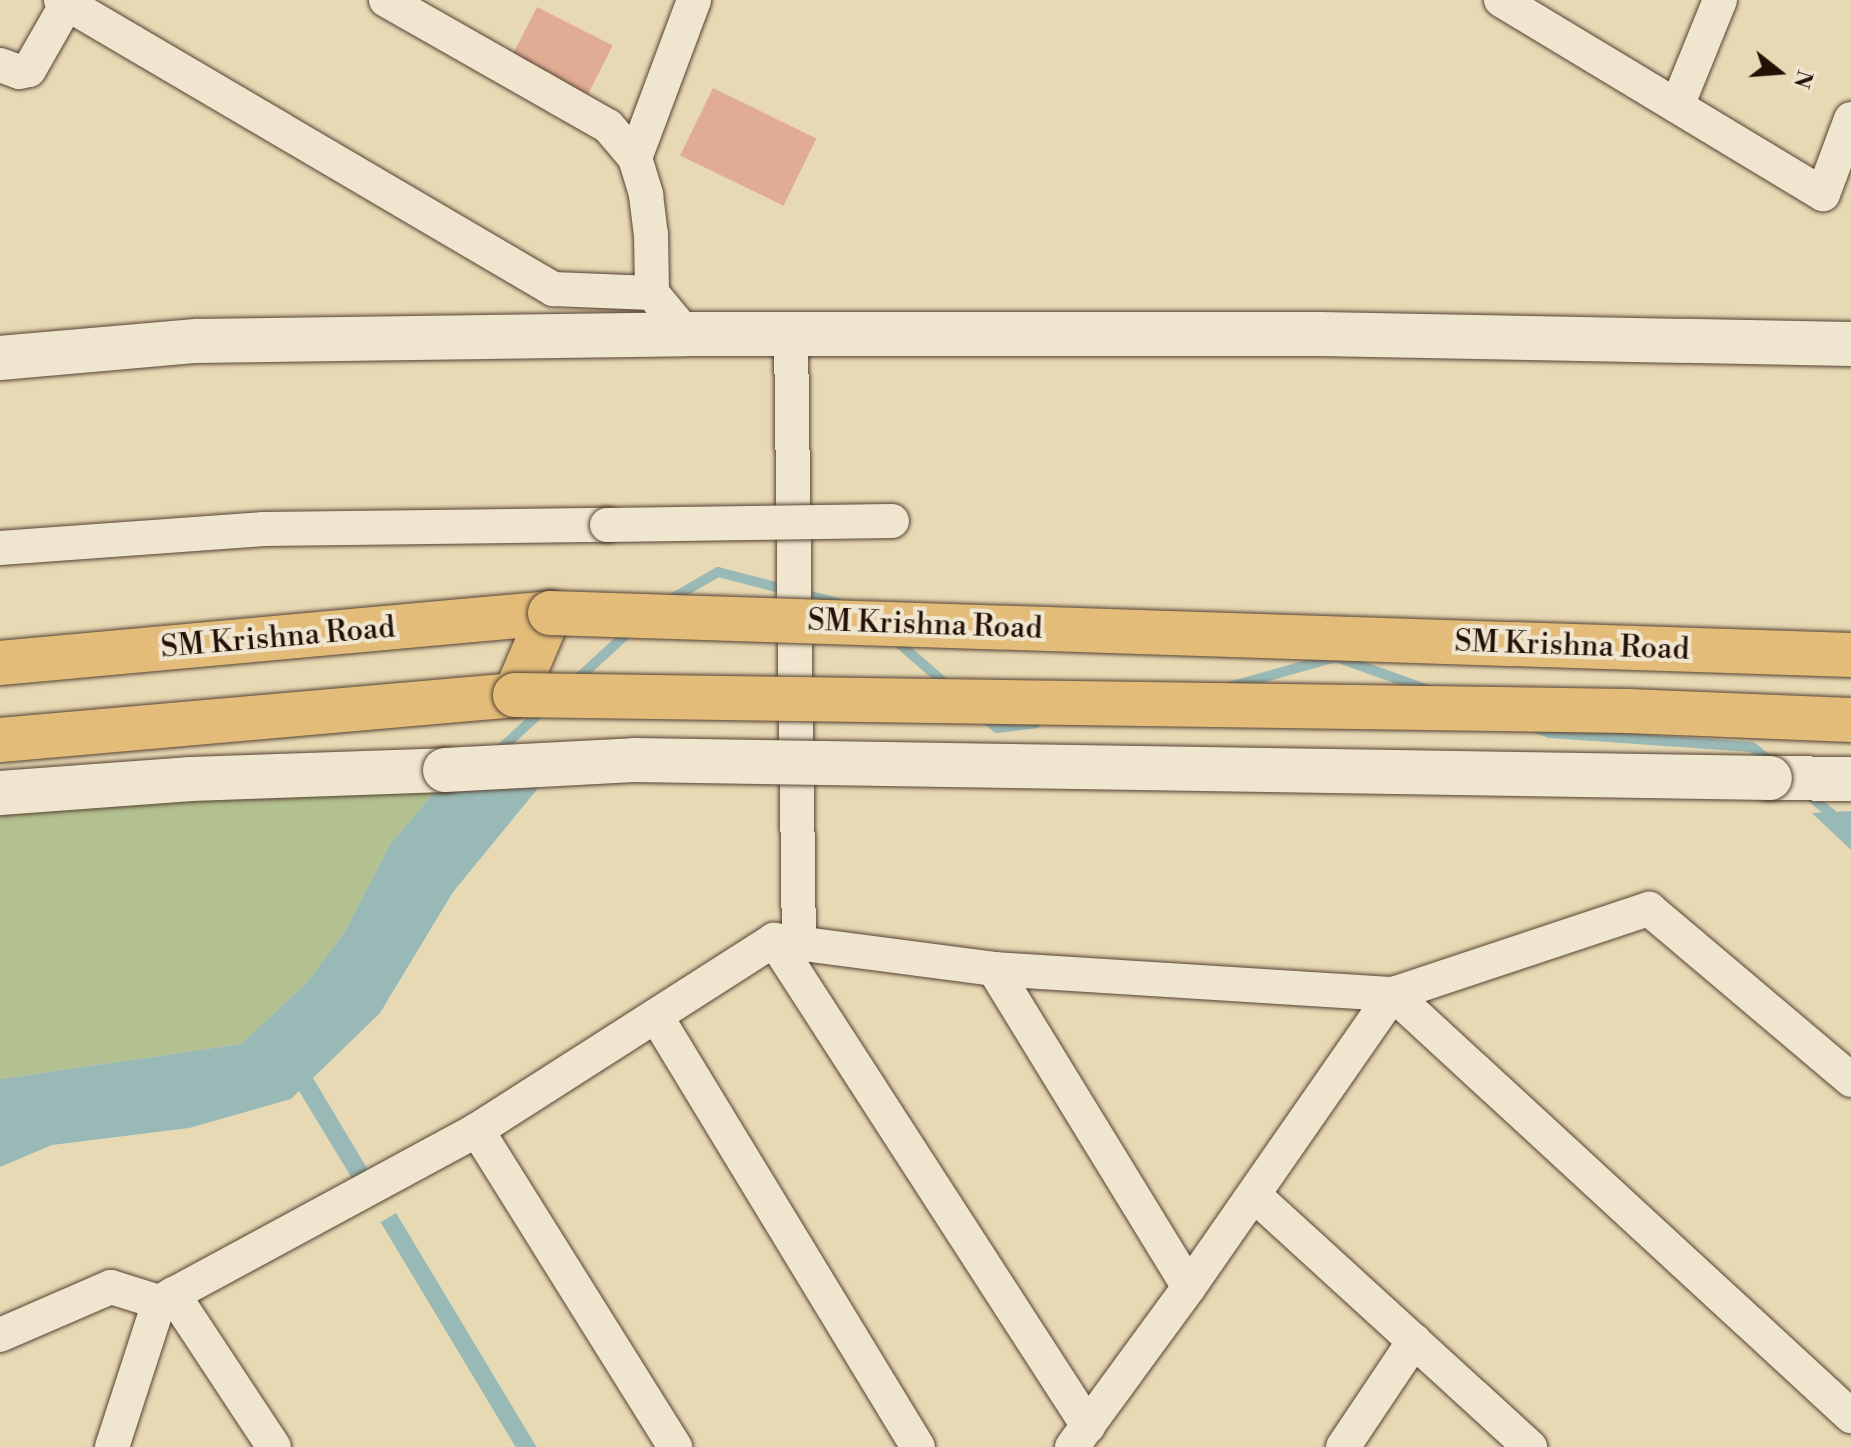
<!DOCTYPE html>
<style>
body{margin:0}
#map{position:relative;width:1851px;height:1447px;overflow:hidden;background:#e8d9b5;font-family:"Libre Bodoni",serif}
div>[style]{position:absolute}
.green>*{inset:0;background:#b3c08f}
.water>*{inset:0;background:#99b9b6;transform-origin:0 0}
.stream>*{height:10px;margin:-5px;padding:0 5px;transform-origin:5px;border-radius:5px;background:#99b9b6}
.building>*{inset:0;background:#e0ac94;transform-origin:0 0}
.roads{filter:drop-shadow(0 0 2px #554232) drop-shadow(0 0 2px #554232)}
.street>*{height:34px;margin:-17px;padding:0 17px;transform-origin:17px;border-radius:17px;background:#f0e6cf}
.secondary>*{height:44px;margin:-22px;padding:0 22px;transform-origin:22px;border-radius:22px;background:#f0e6cf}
.primary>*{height:44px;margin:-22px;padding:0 22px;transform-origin:22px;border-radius:22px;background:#e4bc7a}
.highway>*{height:44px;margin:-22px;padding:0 22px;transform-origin:22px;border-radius:22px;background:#e4bc7a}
.bridges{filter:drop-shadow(0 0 2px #554232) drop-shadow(0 0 2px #554232)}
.street-bridge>*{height:34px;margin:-17px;padding:0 17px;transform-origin:17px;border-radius:17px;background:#f0e6cf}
.secondary-bridge>*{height:44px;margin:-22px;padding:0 22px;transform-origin:22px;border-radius:22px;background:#f0e6cf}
.highway-bridge>*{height:44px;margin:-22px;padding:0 22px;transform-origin:22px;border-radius:22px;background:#e4bc7a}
span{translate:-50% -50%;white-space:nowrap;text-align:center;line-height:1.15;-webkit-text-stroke:8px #f0e6cf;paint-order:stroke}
.street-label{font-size:30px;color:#241007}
.north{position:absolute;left:1739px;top:32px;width:80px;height:80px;-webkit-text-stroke:6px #f0e6cf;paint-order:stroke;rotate:107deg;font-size:22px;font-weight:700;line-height:32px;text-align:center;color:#241007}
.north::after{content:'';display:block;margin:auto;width:28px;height:36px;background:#241007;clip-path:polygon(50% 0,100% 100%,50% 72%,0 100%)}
</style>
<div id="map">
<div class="green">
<i style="clip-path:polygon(437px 789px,390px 844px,344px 933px,307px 982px,241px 1044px,0 1079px,0 816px,153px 797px)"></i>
</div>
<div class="water">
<i style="clip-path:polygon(539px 787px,453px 892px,380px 1013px,313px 1078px,368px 1170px,353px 1180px,299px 1091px,291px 1099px,189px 1128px,52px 1145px,0 1167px,0 1079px,241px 1044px,307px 982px,344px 933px,390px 844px,437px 789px)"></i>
<i style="clip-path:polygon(1851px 811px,1851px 850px,1812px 813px)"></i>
<i style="left:396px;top:1213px;width:273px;height:18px;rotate:59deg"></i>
</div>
<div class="stream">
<i style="left:666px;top:602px;width:60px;rotate:-30deg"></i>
<i style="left:718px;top:572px;width:124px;rotate:14.5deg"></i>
<i style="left:894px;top:639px;width:72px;rotate:41deg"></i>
<i style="left:573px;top:683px;width:80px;rotate:-42.5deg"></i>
<i style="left:1229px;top:687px;width:111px;rotate:-15.7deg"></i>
<i style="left:1336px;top:657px;width:101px;rotate:19.7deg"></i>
<i style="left:982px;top:715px;width:20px;rotate:41deg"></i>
<i style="left:997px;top:728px;width:39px;rotate:-7deg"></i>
<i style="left:1536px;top:728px;width:15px;rotate:20deg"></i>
<i style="left:1550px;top:733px;width:202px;rotate:4deg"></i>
<i style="left:1752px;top:747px;width:27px;rotate:39deg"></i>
<i style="left:496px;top:753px;width:64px;rotate:-42.5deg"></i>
<i style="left:1806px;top:793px;width:58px;rotate:39.4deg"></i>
</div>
<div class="building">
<i style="left:537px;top:7px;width:85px;height:59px;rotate:27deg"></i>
<i style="left:713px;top:88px;width:115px;height:75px;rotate:26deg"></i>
</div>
<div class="roads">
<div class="street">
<i style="left:61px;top:0;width:571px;rotate:30.43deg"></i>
<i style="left:553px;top:289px;width:99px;rotate:2.3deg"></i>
<i style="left:652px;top:293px;width:53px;rotate:50.3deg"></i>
<i style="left:386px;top:0;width:255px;rotate:29.6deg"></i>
<i style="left:608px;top:126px;width:42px;rotate:49.8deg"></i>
<i style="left:635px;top:158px;width:39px;rotate:73deg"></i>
<i style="left:646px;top:195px;width:39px;rotate:83deg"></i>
<i style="left:651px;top:234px;width:59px;rotate:89deg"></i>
<i style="left:1501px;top:0;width:376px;rotate:31.1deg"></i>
<i style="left:1823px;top:194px;width:80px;rotate:-69.5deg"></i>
<i style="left:0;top:65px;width:20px;rotate:20deg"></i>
<i style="left:19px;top:72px;width:10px;rotate:-11deg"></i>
<i style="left:29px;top:70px;width:81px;rotate:-60.3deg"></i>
<i style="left:1677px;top:106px;width:114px;rotate:-67.9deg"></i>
<i style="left:635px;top:158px;width:169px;rotate:-69.5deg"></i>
<i style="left:791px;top:334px;width:609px;rotate:89.25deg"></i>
<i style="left:0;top:548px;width:265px;rotate:-4.1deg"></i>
<i style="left:264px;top:529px;width:343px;rotate:-0.7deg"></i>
<i style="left:774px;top:940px;width:579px;rotate:57.13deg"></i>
<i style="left:994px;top:969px;width:373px;rotate:58.5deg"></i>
<i style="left:1393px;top:994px;width:623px;rotate:42.66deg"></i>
<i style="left:656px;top:1016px;width:504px;rotate:58.71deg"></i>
<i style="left:477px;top:1130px;width:374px;rotate:58deg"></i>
<i style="left:1254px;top:1195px;width:374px;rotate:42.4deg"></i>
<i style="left:173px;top:1294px;width:183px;rotate:56.6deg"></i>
<i style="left:0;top:1335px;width:121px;rotate:-23.4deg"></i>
<i style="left:111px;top:1287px;width:50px;rotate:17.4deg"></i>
<i style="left:112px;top:1447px;width:152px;rotate:-72deg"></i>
<i style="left:159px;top:1302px;width:362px;rotate:-28.4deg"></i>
<i style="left:477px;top:1130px;width:353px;rotate:-32.6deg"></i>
<i style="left:774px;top:940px;width:222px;rotate:7.5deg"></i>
<i style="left:994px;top:969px;width:400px;rotate:3.6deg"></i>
<i style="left:1393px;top:994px;width:270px;rotate:-18.4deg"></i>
<i style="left:1649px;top:909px;width:265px;rotate:40.2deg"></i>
<i style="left:1072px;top:1447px;width:198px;rotate:-53.8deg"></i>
<i style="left:1189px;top:1287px;width:357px;rotate:-55.2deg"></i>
<i style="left:1343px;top:1447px;width:128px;rotate:-56.2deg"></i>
</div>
<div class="secondary">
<i style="left:0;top:358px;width:197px;rotate:-5deg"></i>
<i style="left:196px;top:341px;width:490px;rotate:-0.8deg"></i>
<i style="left:686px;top:334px;width:634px"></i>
<i style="left:1320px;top:334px;width:531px;rotate:1.08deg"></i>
<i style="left:1770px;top:778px;width:81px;rotate:0.7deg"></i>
<i style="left:0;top:793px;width:192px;rotate:-4.2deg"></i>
<i style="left:191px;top:779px;width:254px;rotate:-2deg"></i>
</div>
<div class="primary">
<i style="left:515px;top:695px;width:89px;rotate:-66.9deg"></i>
</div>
<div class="highway">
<i style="left:0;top:663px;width:552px;rotate:-5.19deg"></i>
<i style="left:0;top:740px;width:517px;rotate:-4.99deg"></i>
</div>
</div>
<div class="bridges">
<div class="street-bridge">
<i style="left:607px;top:525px;width:285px;rotate:-0.8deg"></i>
</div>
<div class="secondary-bridge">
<i style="left:445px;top:770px;width:189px;rotate:-3deg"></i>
<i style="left:634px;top:760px;width:1136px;rotate:0.91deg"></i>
</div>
<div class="highway-bridge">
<i style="left:550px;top:613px;width:1302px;rotate:1.85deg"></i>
<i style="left:515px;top:695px;width:1113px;rotate:0.82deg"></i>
<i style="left:1628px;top:711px;width:223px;rotate:2.3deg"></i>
</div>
</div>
<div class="street-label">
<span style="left:925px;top:625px;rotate:2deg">SM Krishna Road</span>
<span style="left:278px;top:638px;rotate:-5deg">SM Krishna Road</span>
<span style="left:1572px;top:646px;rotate:2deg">SM Krishna Road</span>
</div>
<div class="north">N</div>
</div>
